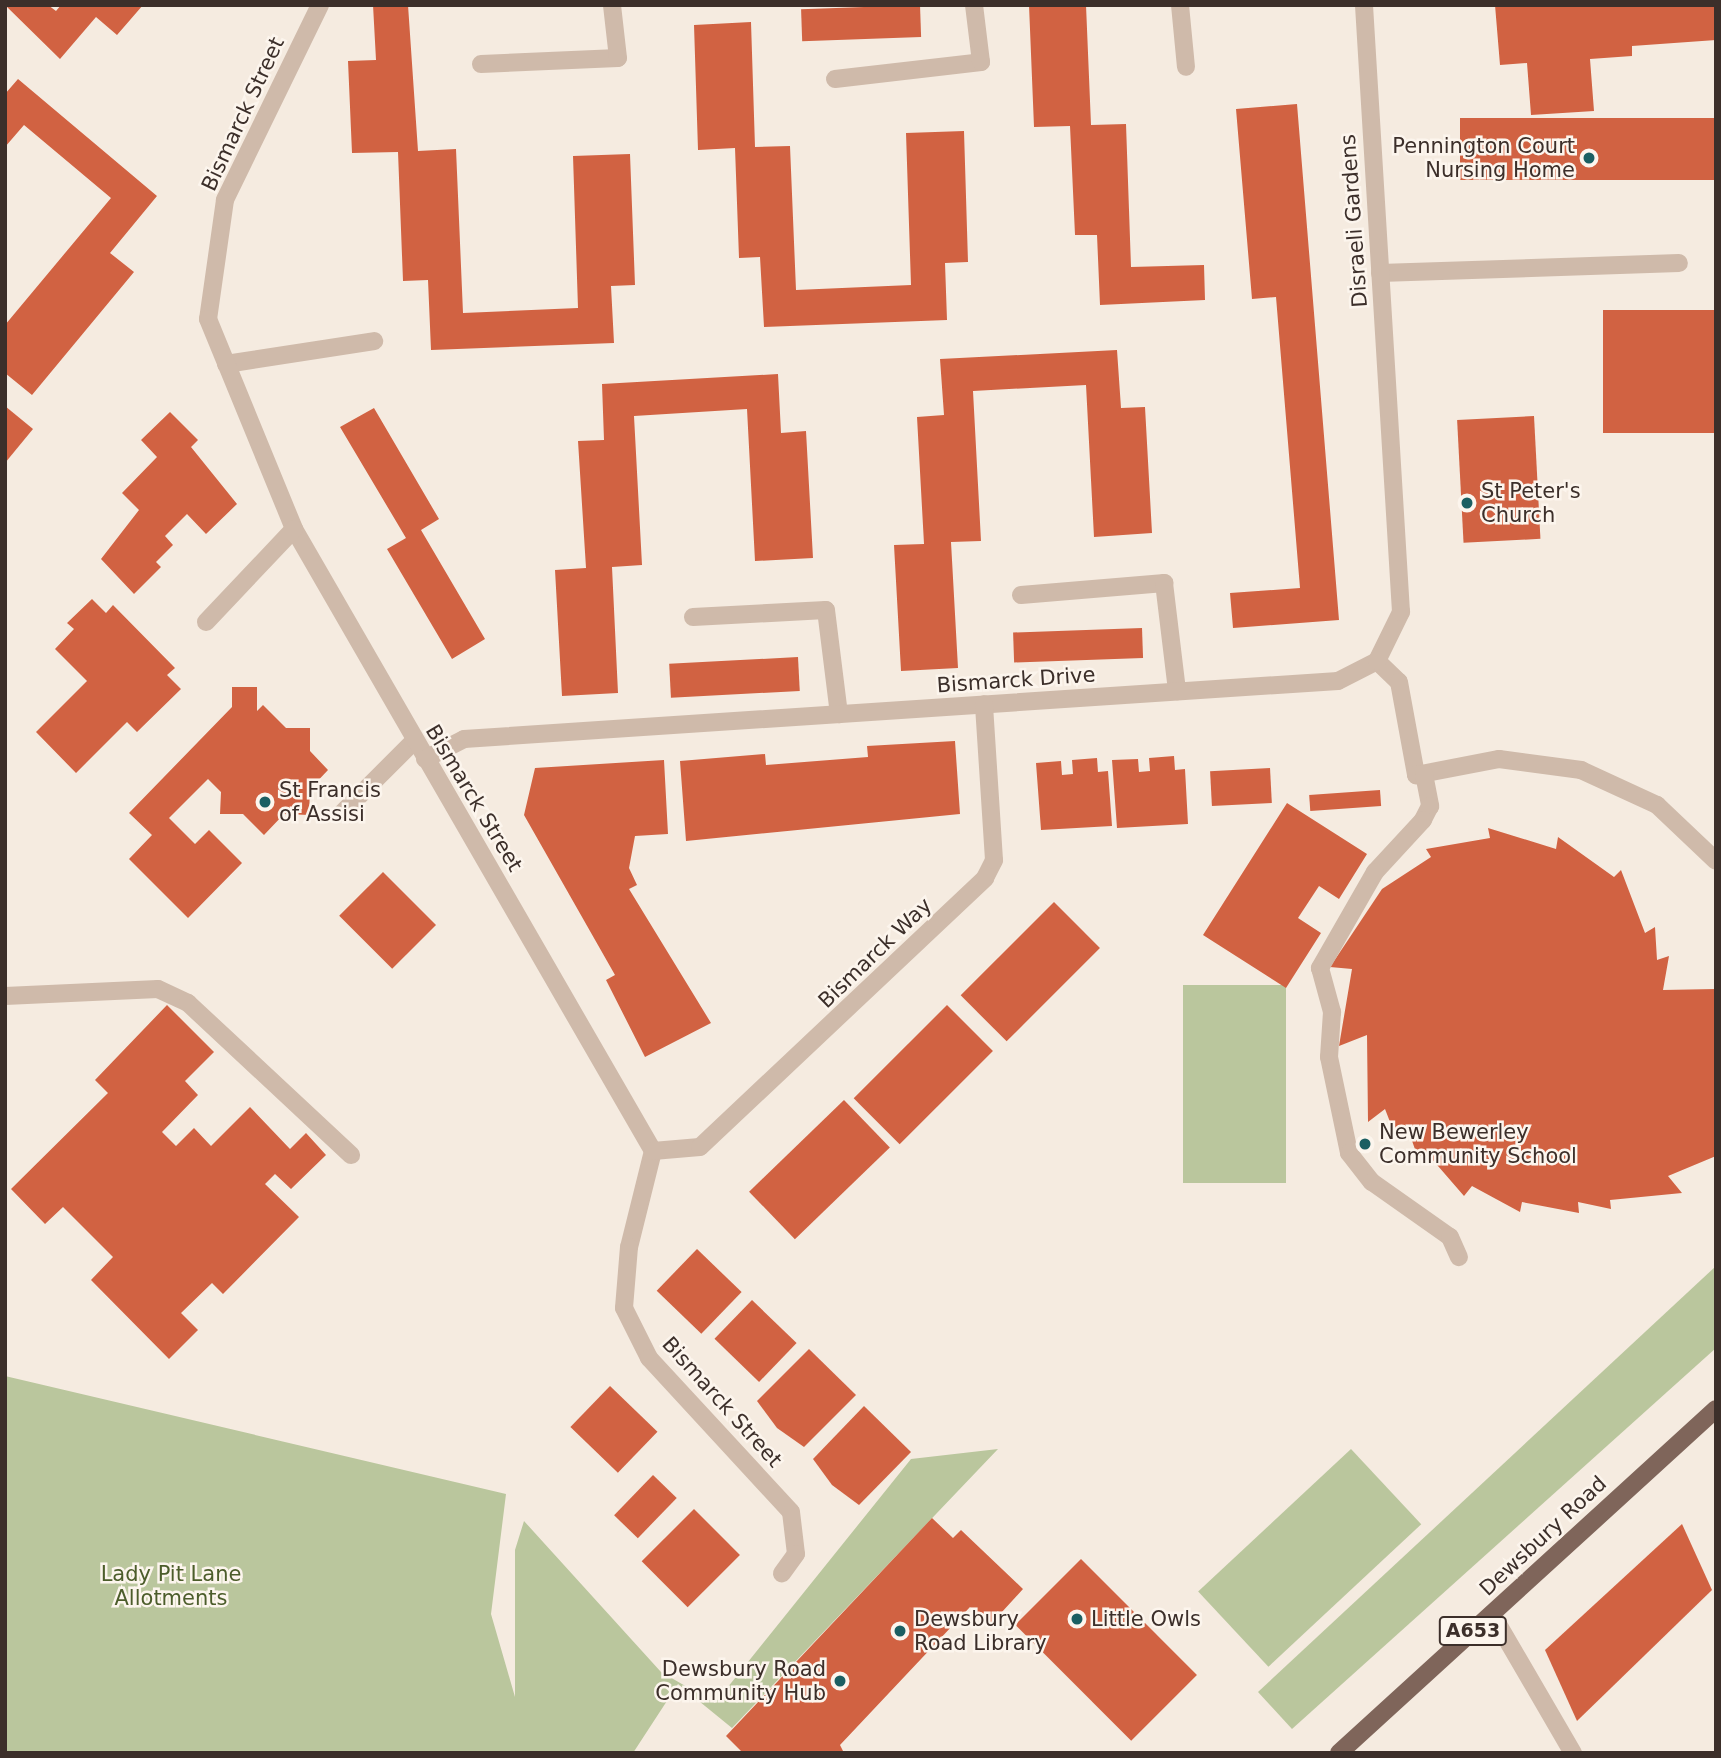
<!DOCTYPE html>
<style>
body{margin:0}
#map{position:relative;width:1721px;height:1758px;overflow:hidden;background:#f5ebe0;font-family:"DejaVu Sans",sans-serif}
div>[style]{position:absolute}
.green>*{inset:0;background:#bac69d;transform-origin:0 0}
.building>*{inset:0;background:#d16242;transform-origin:0 0}
.service>*{height:18px;margin:-9px;padding:0 9px;transform-origin:9px;border-radius:9px;background:#cfbaaa}
.pedestrian>*{height:18px;margin:-9px;padding:0 9px;transform-origin:9px;border-radius:9px;background:#cfbaaa}
.minor>*{height:18px;margin:-9px;padding:0 9px;transform-origin:9px;border-radius:9px;background:#cfbaaa}
.primary>*{height:18px;margin:-9px;padding:0 9px;transform-origin:9px;border-radius:9px;background:#7f655a}
.dots>*{width:19px;height:19px;translate:-50% -50%;box-sizing:border-box;border:4px solid #fcf5ed;border-radius:50%}
span{translate:-50% -50%;white-space:nowrap;text-align:center;line-height:1.15;-webkit-text-stroke:5px #fcf5ed;paint-order:stroke}
.shield-label span{padding:2px 5px;background:#fcf5ed;border:2px solid;border-radius:5px;-webkit-text-stroke-width:0}
.shield-label{font-size:19px;color:#3c2f2a;font-weight:700}
.street-label{font-size:21px;color:#3c2f2a}
.poi-label{font-size:21px;color:#3c2f2a}
.right{translate:-100% -50%;text-align:right}
.left{translate:0 -50%;text-align:left}
.park-label{font-size:21px;color:#4c5d2b}
.frame{position:absolute;inset:0;border:7px solid #3c2f2a;pointer-events:none}
</style>
<div id="map">
<div class="green">
<i style="left:1286px;top:985px;width:198px;height:103px;rotate:90deg"></i>
<i style="clip-path:polygon(1716px 1266px,1716px 1348px,1292px 1729px,1258px 1692px)"></i>
<i style="clip-path:polygon(5px 1376px,506px 1494px,491px 1614px,515px 1697px,515px 1550px,524px 1521px,661px 1672px,715px 1703px,911px 1459px,998px 1449px,732px 1728px,678px 1684px,633px 1753px,5px 1753px)"></i>
<i style="left:1351px;top:1449px;width:103px;height:209px;rotate:47deg"></i>
</div>
<div class="building">
<i style="clip-path:polygon(5px 5px,48px 5px,56px 11px,61px 5px,143px 5px,117px 35px,96px 17px,60px 59px)"></i>
<i style="clip-path:polygon(373px 5px,408px 5px,418px 151px,456px 149px,463px 313px,578px 308px,573px 156px,630px 154px,635px 285px,611px 286px,614px 343px,431px 350px,428px 280px,403px 281px,398px 152px,352px 153px,348px 61px,376px 60px)"></i>
<i style="left:920px;top:5px;width:32px;height:119px;rotate:88deg"></i>
<i style="clip-path:polygon(1029px 5px,1086px 5px,1091px 125px,1126px 124px,1131px 267px,1204px 265px,1205px 300px,1100px 305px,1097px 235px,1075px 235px,1070px 126px,1034px 127px)"></i>
<i style="clip-path:polygon(1495px 5px,1716px 5px,1716px 40px,1632px 46px,1632px 56px,1590px 59px,1594px 111px,1531px 115px,1527px 63px,1500px 65px)"></i>
<i style="clip-path:polygon(751px 22px,755px 147px,790px 146px,796px 290px,911px 285px,906px 133px,964px 131px,968px 262px,945px 263px,947px 320px,764px 327px,760px 257px,739px 258px,735px 148px,698px 150px,694px 25px)"></i>
<i style="clip-path:polygon(18px 79px,157px 196px,110px 253px,134px 272px,32px 395px,5px 373px,5px 325px,111px 198px,24px 125px,5px 147px,5px 94px)"></i>
<i style="clip-path:polygon(1297px 104px,1339px 620px,1233px 628px,1230px 593px,1300px 588px,1276px 297px,1252px 299px,1236px 109px)"></i>
<i style="left:1716px;top:118px;width:62px;height:256px;rotate:90deg"></i>
<i style="left:1716px;top:310px;width:123px;height:113px;rotate:90deg"></i>
<i style="clip-path:polygon(1117px 350px,1121px 408px,1145px 407px,1152px 533px,1094px 537px,1086px 385px,973px 391px,981px 541px,951px 542px,958px 668px,901px 671px,894px 545px,924px 544px,917px 417px,944px 415px,940px 359px)"></i>
<i style="clip-path:polygon(778px 374px,781px 433px,806px 431px,813px 558px,755px 561px,747px 409px,634px 416px,642px 565px,612px 567px,618px 693px,562px 696px,555px 570px,586px 568px,578px 441px,604px 440px,602px 384px)"></i>
<i style="clip-path:polygon(5px 406px,33px 429px,5px 463px)"></i>
<i style="clip-path:polygon(374px 408px,439px 519px,421px 530px,485px 639px,452px 659px,387px 549px,406px 538px,340px 427px)"></i>
<i style="clip-path:polygon(170px 412px,198px 440px,191px 447px,237px 504px,206px 534px,187px 514px,165px 536px,173px 545px,156px 562px,161px 567px,134px 594px,101px 559px,139px 510px,122px 493px,157px 457px,141px 440px)"></i>
<i style="left:1534px;top:416px;width:123px;height:77px;rotate:87deg"></i>
<i style="clip-path:polygon(92px 599px,106px 613px,113px 605px,175px 668px,167px 675px,181px 689px,137px 732px,127px 722px,76px 773px,36px 732px,87px 681px,55px 649px,74px 629px,67px 623px)"></i>
<i style="left:1142px;top:628px;width:30px;height:129px;rotate:88deg"></i>
<i style="left:798px;top:657px;width:34px;height:129px;rotate:87deg"></i>
<i style="clip-path:polygon(232px 687px,257px 687px,257px 711px,263px 705px,286px 728px,310px 728px,310px 751px,328px 770px,310px 789px,309px 815px,284px 814px,264px 835px,243px 814px,220px 814px,221px 792px,208px 779px,169px 818px,195px 844px,209px 830px,242px 863px,188px 918px,129px 859px,152px 835px,129px 813px,232px 707px)"></i>
<i style="clip-path:polygon(955px 741px,960px 814px,686px 841px,680px 761px,765px 754px,766px 765px,868px 757px,867px 746px)"></i>
<i style="clip-path:polygon(1174px 756px,1175px 770px,1185px 769px,1188px 824px,1117px 828px,1112px 760px,1138px 759px,1139px 772px,1150px 771px,1149px 758px)"></i>
<i style="clip-path:polygon(1097px 758px,1098px 772px,1108px 771px,1112px 826px,1041px 830px,1036px 763px,1061px 761px,1062px 775px,1073px 774px,1072px 760px)"></i>
<i style="clip-path:polygon(664px 760px,668px 834px,635px 836px,629px 868px,637px 885px,629px 889px,711px 1023px,645px 1057px,606px 980px,615px 975px,524px 815px,535px 768px)"></i>
<i style="left:1270px;top:768px;width:35px;height:60px;rotate:87deg"></i>
<i style="left:1380px;top:790px;width:16px;height:71px;rotate:86deg"></i>
<i style="clip-path:polygon(1287px 803px,1367px 854px,1339px 899px,1319px 886px,1298px 918px,1321px 933px,1286px 988px,1203px 935px)"></i>
<i style="clip-path:polygon(1488px 828px,1556px 849px,1558px 837px,1614px 877px,1621px 870px,1645px 933px,1655px 927px,1657px 960px,1669px 956px,1663px 990px,1716px 989px,1716px 1156px,1668px 1176px,1682px 1193px,1610px 1200px,1611px 1209px,1578px 1202px,1579px 1213px,1522px 1202px,1520px 1212px,1472px 1186px,1464px 1196px,1425px 1151px,1418px 1158px,1409px 1132px,1397px 1140px,1385px 1109px,1368px 1122px,1367px 1035px,1339px 1046px,1352px 969px,1330px 967px,1382px 889px,1431px 857px,1426px 849px,1490px 838px)"></i>
<i style="left:383px;top:872px;width:75px;height:62px;rotate:45deg"></i>
<i style="left:1054px;top:902px;width:65px;height:132px;rotate:45deg"></i>
<i style="clip-path:polygon(167px 1005px,214px 1052px,185px 1081px,198px 1095px,162px 1132px,176px 1146px,194px 1128px,211px 1146px,250px 1107px,290px 1149px,306px 1133px,326px 1155px,291px 1189px,275px 1174px,265px 1184px,299px 1217px,223px 1294px,212px 1283px,181px 1313px,198px 1330px,169px 1359px,91px 1280px,113px 1257px,63px 1207px,45px 1224px,11px 1189px,108px 1093px,95px 1080px)"></i>
<i style="left:947px;top:1005px;width:65px;height:132px;rotate:45deg"></i>
<i style="left:844px;top:1100px;width:66px;height:132px;rotate:46deg"></i>
<i style="left:697px;top:1249px;width:62px;height:58px;rotate:44deg"></i>
<i style="left:752px;top:1300px;width:62px;height:54px;rotate:44deg"></i>
<i style="clip-path:polygon(809px 1349px,856px 1395px,804px 1447px,777px 1428px,757px 1401px)"></i>
<i style="left:610px;top:1386px;width:66px;height:57px;rotate:44deg"></i>
<i style="clip-path:polygon(864px 1406px,911px 1452px,859px 1505px,832px 1485px,813px 1459px)"></i>
<i style="left:653px;top:1475px;width:33px;height:56px;rotate:44deg"></i>
<i style="left:694px;top:1509px;width:65px;height:74px;rotate:45deg"></i>
<i style="clip-path:polygon(932px 1518px,953px 1538px,961px 1530px,1023px 1589px,990px 1625px,970px 1607px,840px 1745px,844px 1753px,743px 1753px,726px 1736px)"></i>
<i style="clip-path:polygon(1682px 1524px,1712px 1590px,1577px 1721px,1545px 1650px)"></i>
<i style="left:1081px;top:1559px;width:164px;height:93px;rotate:45deg"></i>
</div>
<div class="service">
<i style="left:1180px;top:5px;width:62px;rotate:84.5deg"></i>
<i style="left:835px;top:79px;width:147px;rotate:-6.6deg"></i>
<i style="left:981px;top:62px;width:57px;rotate:-97deg"></i>
<i style="left:1380px;top:273px;width:299px;rotate:-1.9deg"></i>
<i style="left:226px;top:364px;width:150px;rotate:-8.8deg"></i>
<i style="left:1021px;top:595px;width:144px;rotate:-4.8deg"></i>
<i style="left:1164px;top:583px;width:109px;rotate:83.1deg"></i>
<i style="left:693px;top:617px;width:133px;rotate:-3deg"></i>
<i style="left:826px;top:610px;width:105px;rotate:82.9deg"></i>
<i style="left:1377px;top:661px;width:30px;rotate:44deg"></i>
<i style="left:1399px;top:682px;width:95px;rotate:79.6deg"></i>
<i style="left:1416px;top:775px;width:85px;rotate:-10.9deg"></i>
<i style="left:1499px;top:759px;width:83px;rotate:7.6deg"></i>
<i style="left:1581px;top:770px;width:84px;rotate:24.7deg"></i>
<i style="left:1657px;top:805px;width:81px;rotate:43.5deg"></i>
<i style="left:342px;top:813px;width:102px;rotate:-45deg"></i>
<i style="left:5px;top:996px;width:153px;rotate:-2.6deg"></i>
<i style="left:158px;top:989px;width:33px;rotate:25deg"></i>
<i style="left:188px;top:1003px;width:223px;rotate:43deg"></i>
</div>
<div class="pedestrian">
<i style="left:1424px;top:774px;width:33px;rotate:79deg"></i>
<i style="left:1430px;top:806px;width:16px;rotate:117deg"></i>
<i style="left:1423px;top:820px;width:71px;rotate:132.7deg"></i>
<i style="left:1375px;top:872px;width:111px;rotate:119.8deg"></i>
<i style="left:1320px;top:968px;width:46px;rotate:74.7deg"></i>
<i style="left:1332px;top:1012px;width:45px;rotate:93.8deg"></i>
<i style="left:1329px;top:1057px;width:98px;rotate:78.2deg"></i>
<i style="left:1349px;top:1153px;width:37px;rotate:52deg"></i>
<i style="left:1372px;top:1182px;width:95px;rotate:35.2deg"></i>
<i style="left:1450px;top:1237px;width:22px;rotate:66deg"></i>
</div>
<div class="minor">
<i style="left:320px;top:5px;width:217px;rotate:116deg"></i>
<i style="left:225px;top:200px;width:120px;rotate:98.1deg"></i>
<i style="left:208px;top:319px;width:227px;rotate:67.7deg"></i>
<i style="left:294px;top:529px;width:718px;rotate:60.01deg"></i>
<i style="left:653px;top:1151px;width:99px;rotate:104deg"></i>
<i style="left:629px;top:1247px;width:61px;rotate:94.7deg"></i>
<i style="left:624px;top:1308px;width:56px;rotate:63.4deg"></i>
<i style="left:649px;top:1358px;width:209px;rotate:47.3deg"></i>
<i style="left:791px;top:1512px;width:42px;rotate:83.2deg"></i>
<i style="left:796px;top:1554px;width:24px;rotate:126deg"></i>
<i style="left:481px;top:64px;width:137px;rotate:-2.5deg"></i>
<i style="left:618px;top:58px;width:53px;rotate:-96.5deg"></i>
<i style="left:206px;top:622px;width:128px;rotate:-46.6deg"></i>
<i style="left:425px;top:759px;width:44px;rotate:-27.1deg"></i>
<i style="left:464px;top:739px;width:876px;rotate:-3.8deg"></i>
<i style="left:1338px;top:681px;width:44px;rotate:-27.1deg"></i>
<i style="left:1377px;top:661px;width:55px;rotate:-63.9deg"></i>
<i style="left:1401px;top:612px;width:608px;rotate:-93.49deg"></i>
<i style="left:653px;top:1151px;width:47px;rotate:-4.9deg"></i>
<i style="left:700px;top:1147px;width:392px;rotate:-43.3deg"></i>
<i style="left:985px;top:878px;width:20px;rotate:-63deg"></i>
<i style="left:994px;top:860px;width:156px;rotate:-93.7deg"></i>
<i style="left:1492px;top:1614px;width:161px;rotate:59.8deg"></i>
</div>
<div class="primary">
<i style="left:1339px;top:1753px;width:510px;rotate:-42.38deg"></i>
</div>
<div class="dots">
<i style="left:1589px;top:158px;background:#1b5f62"></i>
<i style="left:1467px;top:503px;background:#1b5f62"></i>
<i style="left:265px;top:802px;background:#1b5f62"></i>
<i style="left:1365px;top:1144px;background:#1b5f62"></i>
<i style="left:1077px;top:1619px;background:#1b5f62"></i>
<i style="left:900px;top:1631px;background:#1b5f62"></i>
<i style="left:840px;top:1681px;background:#1b5f62"></i>
</div>
<div class="shield-label">
<span style="left:1473px;top:1631px">A653</span>
</div>
<div class="street-label">
<span style="left:243px;top:114px;rotate:-65deg">Bismarck Street</span>
<span style="left:1354px;top:221px;rotate:-94deg">Disraeli Gardens</span>
<span style="left:1016px;top:680px;rotate:-4deg">Bismarck Drive</span>
<span style="left:474px;top:798px;rotate:59deg">Bismarck Street</span>
<span style="left:875px;top:953px;rotate:-44deg">Bismarck Way</span>
<span style="left:722px;top:1402px;rotate:48deg">Bismarck Street</span>
<span style="left:1543px;top:1536px;rotate:-43deg">Dewsbury Road</span>
</div>
<div class="poi-label">
<span class="right" style="left:1575px;top:158px">Pennington Court<br>Nursing Home</span>
<span class="left" style="left:1481px;top:503px">St Peter's<br>Church</span>
<span class="left" style="left:279px;top:802px">St Francis<br>of Assisi</span>
<span class="left" style="left:1379px;top:1144px">New Bewerley<br>Community School</span>
<span class="left" style="left:914px;top:1631px">Dewsbury<br>Road Library</span>
<span class="left" style="left:1091px;top:1619px">Little Owls</span>
<span class="right" style="left:826px;top:1681px">Dewsbury Road<br>Community Hub</span>
</div>
<div class="park-label">
<span style="left:171px;top:1586px">Lady Pit Lane<br>Allotments</span>
</div>
<div class="frame"></div>
</div>
